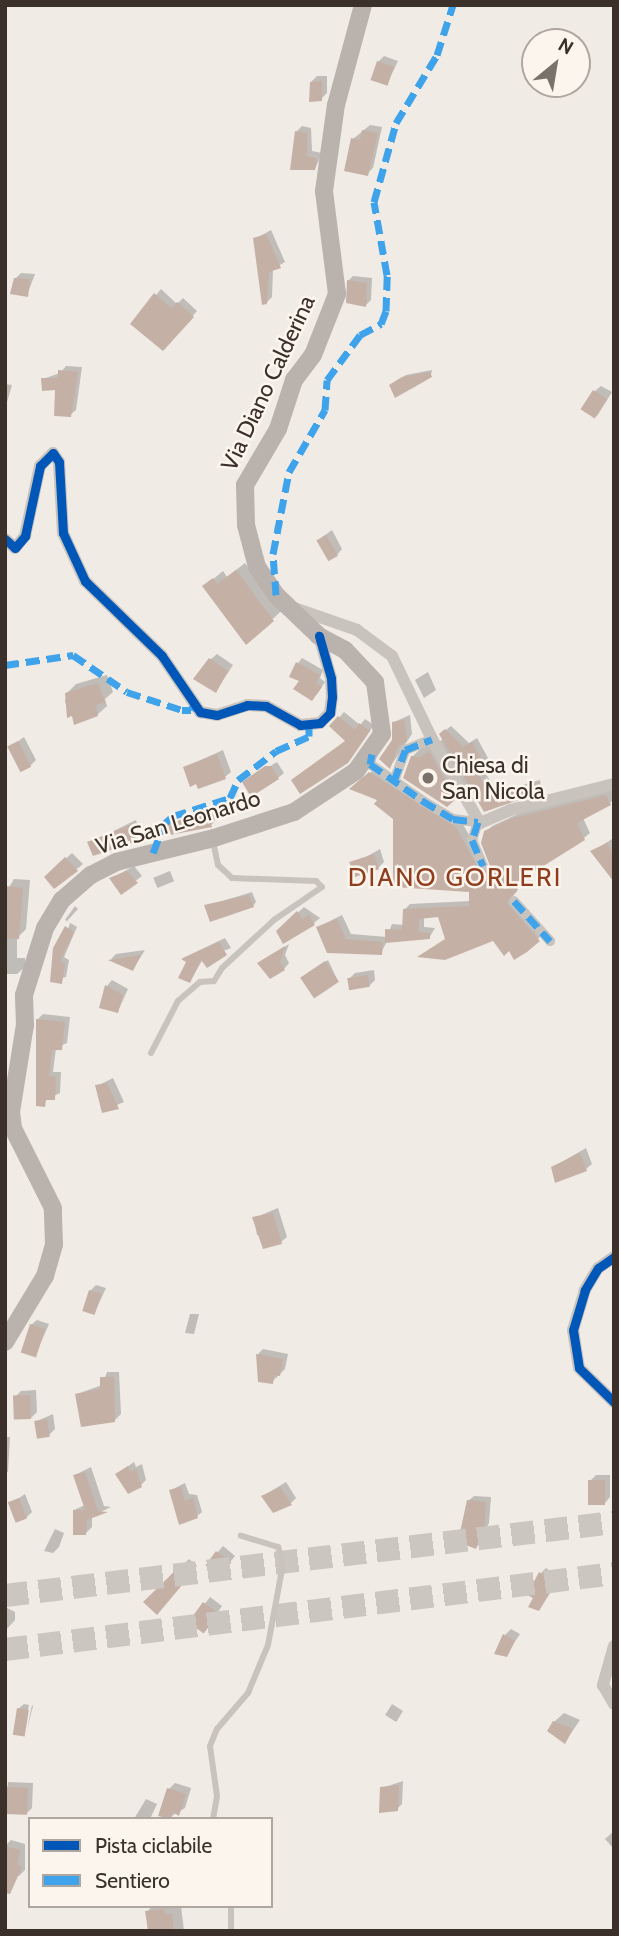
<!DOCTYPE html>
<style>
body{margin:0}
#map{position:relative;width:619px;height:1936px;overflow:hidden;background:#f0ebe5;font-family:Cabin,sans-serif}
div>[style]{position:absolute}
.shadow>*{inset:0;background:#0003;transform-origin:0 0}
.building>*{inset:0;background:#c5b0a6;transform-origin:0 0}
.motorway-tunnel>*{height:23px;margin-top:-11.5px;transform-origin:0;background:repeating-linear-gradient(90deg,#ccc6c0 0 23px,transparent 0 34px)}
.service>*{height:6px;margin:-3px;padding:0 3px;transform-origin:3px;border-radius:3px;background:#c9c3bd}
.pedestrian>*{height:10px;margin:-5px;padding:0 5px;transform-origin:5px;border-radius:5px;background:#c9c3bd}
.minor>*{height:12px;margin:-6px;padding:0 6px;transform-origin:6px;border-radius:6px;background:#c9c3bd}
.secondary>*{height:18px;margin:-9px;padding:0 9px;transform-origin:9px;border-radius:9px;background:#bab3ad}
.quiet>*{height:7px;margin-top:-3.5px;transform-origin:0;background:repeating-linear-gradient(90deg,#3fa3eb 0 14px,transparent 0 21px)}
.cycleway>*{height:9px;margin:-4.5px;padding:0 4.5px;transform-origin:4.5px;border-radius:4.5px;background:#0057b8}
.dots>*{width:19px;height:19px;translate:-50% -50%;box-sizing:border-box;border:4px solid #fbf5ed;border-radius:50%}
span{translate:-50% -50%;white-space:nowrap;text-align:center;line-height:1.15;-webkit-text-stroke:5px #fbf5ed;paint-order:stroke}
.street-label{font-size:23px;color:#3b302a}
.poi-label{font-size:23px;color:#3b302a}
.left{translate:0 -50%;text-align:left}
.quarter-label{font-size:26px;color:#903d1e;letter-spacing:2px}
.frame{position:absolute;inset:0;border:7px solid #3b302a;pointer-events:none}
.legend{position:absolute;left:28px;top:1817px;width:245px;height:91px;box-sizing:border-box;background:#fbf5ed;border:2px solid #aea69f;margin:0;padding:9px 12px;list-style:none;font-size:21px;color:#3b302a}
.legend li{display:flex;align-items:center;gap:14px;height:35px}
.legend b{width:35px;border:2px solid #aea69f}
.north{position:absolute;left:521px;top:28px;width:70px;height:70px;box-sizing:border-box;background:#fbf5ed;border:2px solid #aea69f;border-radius:50%;rotate:30deg;font-size:19px;font-weight:700;line-height:28px;text-align:center;color:#3b302a}
.north::after{content:'';display:block;margin:auto;width:24px;height:32px;background:#7a716b;clip-path:polygon(50% 0,100% 100%,50% 72%,0 100%)}
</style>
<div id="map">
<div class="shadow">
<i style="clip-path:polygon(384px 56px,398px 61px,387px 84px,378px 62px)"></i>
<i style="clip-path:polygon(317px 76px,327px 76px,327px 93px,321px 99px,311px 82px)"></i>
<i style="clip-path:polygon(370px 125px,382px 127px,373px 168px,367px 174px,353px 139px)"></i>
<i style="clip-path:polygon(302px 126px,311px 128px,312px 151px,322px 153px,315px 169px,292px 168px,296px 132px)"></i>
<i style="clip-path:polygon(271px 230px,285px 262px,273px 269px,272px 297px,266px 303px,255px 239px)"></i>
<i style="clip-path:polygon(21px 273px,35px 274px,27px 295px,15px 279px)"></i>
<i style="clip-path:polygon(353px 276px,372px 278px,371px 300px,366px 305px,348px 281px)"></i>
<i style="clip-path:polygon(161px 289px,177px 304px,183px 298px,197px 311px,168px 344px,133px 323px)"></i>
<i style="clip-path:polygon(66px 366px,82px 367px,76px 410px,70px 415px,57px 389px,43px 379px,60px 373px)"></i>
<i style="clip-path:polygon(432px 370px,431px 375px,393px 383px,406px 375px)"></i>
<i style="clip-path:polygon(5px 384px,12px 385px,5px 409px)"></i>
<i style="clip-path:polygon(601px 386px,612px 392px,597px 416px,595px 391px)"></i>
<i style="clip-path:polygon(332px 530px,342px 549px,337px 555px,318px 540px)"></i>
<i style="clip-path:polygon(245px 563px,281px 611px,273px 619px,204px 587px,223px 571px,227px 577px)"></i>
<i style="clip-path:polygon(217px 654px,233px 665px,216px 691px,211px 659px)"></i>
<i style="clip-path:polygon(302px 658px,323px 670px,320px 678px,325px 682px,317px 694px,302px 680px,298px 663px)"></i>
<i style="clip-path:polygon(428px 672px,436px 690px,424px 698px,415px 680px)"></i>
<i style="clip-path:polygon(107px 675px,113px 692px,105px 699px,107px 706px,97px 715px,75px 722px,65px 702px,67px 693px,76px 684px)"></i>
<i style="clip-path:polygon(344px 712px,360px 725px,365px 719px,374px 725px,353px 755px,339px 718px)"></i>
<i style="clip-path:polygon(410px 715px,412px 734px,390px 767px,394px 722px)"></i>
<i style="clip-path:polygon(451px 726px,469px 743px,477px 738px,488px 758px,480px 764px,497px 792px,540px 780px,541px 788px,485px 810px,470px 784px,455px 798px,412px 757px,425px 744px,434px 746px,444px 738px,441px 734px)"></i>
<i style="clip-path:polygon(24px 737px,36px 760px,30px 766px,10px 747px)"></i>
<i style="clip-path:polygon(223px 750px,231px 772px,225px 777px,197px 782px,185px 767px)"></i>
<i style="clip-path:polygon(277px 762px,284px 773px,278px 778px,244px 782px)"></i>
<i style="clip-path:polygon(376px 768px,461px 821px,489px 870px,492px 866px,486px 832px,492px 826px,520px 813px,612px 790px,614px 800px,583px 818px,590px 833px,584px 838px,518px 880px,522px 883px,511px 897px,544px 934px,514px 957px,509px 948px,493px 939px,447px 938px,440px 916px,424px 917px,424px 927px,435px 928px,429px 938px,387px 941px,381px 953px,328px 951px,318px 927px,342px 915px,351px 934px,387px 937px,392px 924px,404px 925px,404px 910px,410px 904px,471px 901px,471px 891px,379px 799px,357px 784px)"></i>
<i style="clip-path:polygon(213px 807px,216px 820px,211px 825px,170px 825px)"></i>
<i style="clip-path:polygon(136px 820px,140px 834px,134px 840px,89px 843px)"></i>
<i style="clip-path:polygon(612px 839px,614px 842px,614px 879px,593px 851px)"></i>
<i style="clip-path:polygon(380px 849px,384px 862px,378px 868px,352px 865px)"></i>
<i style="clip-path:polygon(72px 853px,83px 864px,55px 887px,52px 871px)"></i>
<i style="clip-path:polygon(134px 866px,142px 876px,121px 892px,112px 878px)"></i>
<i style="left:170px;top:871px;width:11px;height:18px;rotate:68deg"></i>
<i style="clip-path:polygon(14px 879px,30px 880px,26px 929px,17px 938px,17px 958px,25px 958px,25px 967px,17px 974px,5px 974px,5px 894px)"></i>
<i style="clip-path:polygon(252px 892px,256px 902px,253px 906px,206px 906px)"></i>
<i style="clip-path:polygon(75px 906px,78px 909px,67px 921px,77px 927px,64px 957px,69px 960px,66px 977px,52px 980px,70px 923px,65px 920px)"></i>
<i style="clip-path:polygon(304px 907px,320px 918px,314px 923px,278px 931px)"></i>
<i style="clip-path:polygon(225px 938px,231px 948px,203px 959px,190px 981px,188px 961px,183px 958px)"></i>
<i style="clip-path:polygon(289px 944px,285px 955px,289px 963px,284px 969px,260px 963px)"></i>
<i style="clip-path:polygon(145px 950px,133px 969px,111px 959px,116px 954px)"></i>
<i style="clip-path:polygon(328px 960px,338px 981px,304px 976px)"></i>
<i style="clip-path:polygon(374px 970px,375px 980px,369px 986px,349px 979px,355px 973px)"></i>
<i style="clip-path:polygon(112px 980px,128px 989px,118px 1011px,107px 986px)"></i>
<i style="clip-path:polygon(43px 1014px,70px 1017px,67px 1043px,56px 1048px,53px 1072px,61px 1072px,60px 1093px,37px 1104px,38px 1019px)"></i>
<i style="clip-path:polygon(113px 1078px,124px 1102px,103px 1111px,97px 1086px)"></i>
<i style="clip-path:polygon(586px 1148px,592px 1164px,586px 1169px,553px 1167px)"></i>
<i style="clip-path:polygon(278px 1208px,287px 1237px,281px 1242px,257px 1235px,254px 1218px)"></i>
<i style="clip-path:polygon(96px 1285px,106px 1288px,94px 1314px,90px 1291px)"></i>
<i style="clip-path:polygon(190px 1314px,199px 1314px,194px 1334px,185px 1333px)"></i>
<i style="clip-path:polygon(37px 1320px,49px 1324px,35px 1356px,31px 1325px)"></i>
<i style="clip-path:polygon(263px 1349px,288px 1354px,285px 1369px,272px 1382px,258px 1354px)"></i>
<i style="clip-path:polygon(107px 1372px,119px 1372px,121px 1414px,115px 1420px,77px 1394px,102px 1385px)"></i>
<i style="clip-path:polygon(36px 1390px,37px 1412px,31px 1418px,15px 1397px,21px 1391px)"></i>
<i style="clip-path:polygon(53px 1414px,55px 1429px,49px 1435px,35px 1422px)"></i>
<i style="clip-path:polygon(5px 1437px,10px 1437px,8px 1472px,5px 1472px)"></i>
<i style="clip-path:polygon(134px 1462px,136px 1467px,142px 1464px,146px 1480px,141px 1485px,117px 1474px)"></i>
<i style="clip-path:polygon(91px 1467px,104px 1506px,111px 1507px,92px 1516px,92px 1527px,86px 1533px,74px 1510px,85px 1505px,75px 1475px)"></i>
<i style="clip-path:polygon(596px 1475px,610px 1475px,610px 1497px,605px 1503px,590px 1481px)"></i>
<i style="clip-path:polygon(286px 1482px,296px 1498px,291px 1503px,263px 1496px)"></i>
<i style="clip-path:polygon(185px 1483px,189px 1494px,197px 1495px,202px 1512px,197px 1516px,171px 1490px)"></i>
<i style="clip-path:polygon(25px 1494px,32px 1512px,26px 1518px,10px 1504px)"></i>
<i style="clip-path:polygon(474px 1496px,491px 1497px,489px 1523px,476px 1547px,468px 1501px)"></i>
<i style="clip-path:polygon(55px 1529px,64px 1533px,59px 1547px,53px 1553px,44px 1551px)"></i>
<i style="clip-path:polygon(223px 1546px,235px 1556px,226px 1567px,207px 1565px)"></i>
<i style="clip-path:polygon(189px 1559px,197px 1566px,162px 1608px,145px 1602px)"></i>
<i style="clip-path:polygon(546px 1568px,560px 1577px,538px 1609px,541px 1573px)"></i>
<i style="clip-path:polygon(210px 1597px,222px 1606px,209px 1625px,191px 1622px)"></i>
<i style="clip-path:polygon(7px 1608px,15px 1612px,15px 1620px,5px 1631px)"></i>
<i style="clip-path:polygon(511px 1629px,520px 1634px,506px 1655px,505px 1635px)"></i>
<i style="clip-path:polygon(24px 1704px,29px 1705px,23px 1734px,18px 1709px)"></i>
<i style="left:392px;top:1704px;width:13px;height:13px;rotate:32deg"></i>
<i style="clip-path:polygon(32px 1705px,33px 1706px,27px 1730px)"></i>
<i style="clip-path:polygon(564px 1713px,580px 1720px,565px 1742px,554px 1722px)"></i>
<i style="clip-path:polygon(403px 1781px,402px 1804px,397px 1809px,382px 1788px)"></i>
<i style="clip-path:polygon(8px 1782px,33px 1783px,32px 1808px,26px 1814px,5px 1813px)"></i>
<i style="clip-path:polygon(175px 1783px,191px 1788px,185px 1808px,170px 1817px,169px 1789px)"></i>
<i style="clip-path:polygon(146px 1799px,157px 1804px,150px 1819px,134px 1819px)"></i>
<i style="clip-path:polygon(614px 1831px,614px 1849px,605px 1839px)"></i>
<i style="clip-path:polygon(11px 1840px,25px 1844px,25px 1870px,19px 1876px,5px 1872px,5px 1846px)"></i>
<i style="clip-path:polygon(152px 1906px,181px 1906px,184px 1931px,148px 1931px,147px 1912px)"></i>
</div>
<div class="building">
<i style="left:377px;top:61px;width:18px;height:20px;rotate:19deg"></i>
<i style="clip-path:polygon(322px 81px,322px 101px,309px 102px,310px 82px)"></i>
<i style="clip-path:polygon(362px 130px,378px 133px,368px 176px,344px 171px,351px 138px,360px 140px)"></i>
<i style="clip-path:polygon(295px 131px,307px 133px,307px 156px,317px 158px,315px 170px,290px 170px)"></i>
<i style="clip-path:polygon(266px 234px,281px 268px,269px 272px,267px 304px,262px 305px,253px 238px)"></i>
<i style="clip-path:polygon(14px 278px,30px 279px,28px 297px,10px 294px)"></i>
<i style="clip-path:polygon(347px 280px,367px 283px,366px 307px,346px 303px)"></i>
<i style="clip-path:polygon(154px 293px,171px 308px,177px 302px,194px 317px,163px 351px,130px 324px)"></i>
<i style="clip-path:polygon(58px 370px,78px 372px,71px 417px,54px 416px,55px 390px,42px 391px,41px 378px,58px 378px)"></i>
<i style="clip-path:polygon(430px 372px,432px 377px,395px 398px,389px 385px,402px 377px)"></i>
<i style="left:593px;top:390px;width:17px;height:23px;rotate:33deg"></i>
<i style="left:326px;top:535px;width:24px;height:11px;rotate:60deg"></i>
<i style="clip-path:polygon(236px 570px,274px 621px,246px 645px,202px 586px,213px 578px,217px 584px)"></i>
<i style="clip-path:polygon(209px 658px,228px 671px,216px 693px,193px 679px)"></i>
<i style="clip-path:polygon(296px 662px,320px 675px,316px 683px,322px 687px,312px 701px,293px 689px,299px 681px,289px 677px)"></i>
<i style="clip-path:polygon(98px 683px,105px 702px,96px 705px,98px 716px,74px 725px,72px 716px,67px 718px,65px 693px)"></i>
<i style="clip-path:polygon(338px 716px,355px 730px,359px 723px,370px 731px,348px 763px,300px 794px,291px 780px,345px 741px,329px 726px)"></i>
<i style="clip-path:polygon(404px 720px,407px 741px,398px 747px,390px 769px,379px 759px,392px 740px,392px 722px)"></i>
<i style="clip-path:polygon(445px 729px,463px 747px,472px 742px,484px 764px,476px 769px,489px 794px,536px 784px,536px 794px,484px 812px,439px 734px)"></i>
<i style="left:18px;top:741px;width:29px;height:12px;rotate:63deg"></i>
<i style="clip-path:polygon(429px 751px,456px 799px,447px 807px,403px 778px,411px 756px,420px 757px)"></i>
<i style="clip-path:polygon(217px 754px,226px 779px,198px 789px,196px 784px,190px 787px,183px 767px)"></i>
<i style="clip-path:polygon(265px 766px,271px 766px,279px 779px,251px 797px,242px 782px)"></i>
<i style="clip-path:polygon(369px 772px,456px 827px,481px 873px,490px 866px,481px 843px,484px 831px,513px 818px,606px 795px,611px 805px,577px 823px,585px 840px,513px 885px,518px 890px,507px 903px,540px 941px,527px 952px,514px 960px,509px 951px,504px 956px,493px 941px,445px 960px,417px 957px,445px 939px,438px 917px,419px 919px,419px 932px,430px 933px,430px 939px,385px 943px,385px 929px,402px 930px,403px 909px,469px 906px,469px 892px,393px 887px,393px 819px,374px 804px,377px 800px,349px 789px)"></i>
<i style="clip-path:polygon(208px 811px,212px 827px,170px 835px,168px 824px)"></i>
<i style="clip-path:polygon(131px 825px,135px 842px,93px 856px,87px 842px)"></i>
<i style="clip-path:polygon(607px 843px,614px 856px,614px 882px,590px 851px)"></i>
<i style="left:374px;top:854px;width:16px;height:26px;rotate:72deg"></i>
<i style="clip-path:polygon(65px 857px,78px 871px,54px 889px,44px 877px)"></i>
<i style="clip-path:polygon(127px 871px,138px 883px,121px 895px,109px 878px)"></i>
<i style="clip-path:polygon(5px 886px,23px 888px,19px 939px,5px 938px)"></i>
<i style="clip-path:polygon(249px 895px,254px 907px,210px 922px,204px 905px)"></i>
<i style="clip-path:polygon(297px 911px,302px 919px,309px 915px,315px 925px,283px 944px,276px 931px)"></i>
<i style="clip-path:polygon(337px 919px,346px 939px,383px 942px,382px 955px,327px 953px,316px 927px)"></i>
<i style="clip-path:polygon(65px 926px,74px 932px,60px 961px,65px 964px,62px 984px,50px 982px,53px 948px)"></i>
<i style="clip-path:polygon(219px 942px,227px 955px,207px 968px,201px 960px,190px 983px,178px 978px,186px 962px,181px 959px)"></i>
<i style="clip-path:polygon(285px 946px,280px 962px,285px 970px,270px 979px,257px 963px)"></i>
<i style="clip-path:polygon(141px 955px,133px 971px,108px 960px)"></i>
<i style="left:325px;top:961px;width:25px;height:30px;rotate:56deg"></i>
<i style="left:368px;top:975px;width:12px;height:21px;rotate:81deg"></i>
<i style="clip-path:polygon(105px 985px,123px 995px,118px 1013px,99px 1008px)"></i>
<i style="clip-path:polygon(36px 1019px,65px 1022px,62px 1050px,52px 1050px,49px 1076px,56px 1077px,55px 1100px,46px 1100px,45px 1107px,36px 1106px)"></i>
<i style="clip-path:polygon(107px 1083px,119px 1109px,102px 1113px,95px 1085px)"></i>
<i style="clip-path:polygon(580px 1153px,587px 1171px,555px 1183px,551px 1167px)"></i>
<i style="clip-path:polygon(273px 1213px,282px 1244px,263px 1249px,252px 1217px)"></i>
<i style="left:89px;top:1290px;width:13px;height:22px;rotate:18deg"></i>
<i style="left:30px;top:1324px;width:16px;height:30px;rotate:18deg"></i>
<i style="clip-path:polygon(256px 1354px,283px 1359px,280px 1376px,274px 1375px,273px 1384px,258px 1382px)"></i>
<i style="clip-path:polygon(100px 1377px,114px 1377px,115px 1422px,81px 1427px,75px 1394px,100px 1389px)"></i>
<i style="left:30px;top:1395px;width:24px;height:17px;rotate:88deg"></i>
<i style="left:47px;top:1419px;width:18px;height:13px;rotate:81deg"></i>
<i style="clip-path:polygon(128px 1466px,130px 1472px,136px 1469px,142px 1487px,128px 1494px,115px 1474px)"></i>
<i style="clip-path:polygon(85px 1472px,98px 1511px,108px 1512px,87px 1520px,86px 1535px,73px 1535px,73px 1510px,85px 1510px,73px 1475px)"></i>
<i style="left:605px;top:1480px;width:25px;height:17px;rotate:90deg"></i>
<i style="clip-path:polygon(181px 1487px,185px 1501px,193px 1498px,198px 1518px,179px 1525px,169px 1490px)"></i>
<i style="clip-path:polygon(280px 1487px,292px 1505px,273px 1513px,261px 1496px)"></i>
<i style="left:19px;top:1498px;width:22px;height:12px;rotate:69deg"></i>
<i style="clip-path:polygon(467px 1500px,486px 1502px,484px 1530px,476px 1549px,458px 1542px)"></i>
<i style="left:216px;top:1551px;width:19px;height:18px;rotate:36deg"></i>
<i style="clip-path:polygon(183px 1563px,193px 1572px,157px 1615px,143px 1602px)"></i>
<i style="clip-path:polygon(539px 1572px,556px 1583px,539px 1611px,528px 1607px,533px 1598px,527px 1595px)"></i>
<i style="left:203px;top:1602px;width:19px;height:25px;rotate:36deg"></i>
<i style="clip-path:polygon(503px 1634px,515px 1641px,507px 1657px,494px 1654px)"></i>
<i style="left:17px;top:1708px;width:12px;height:27px;rotate:9deg"></i>
<i style="clip-path:polygon(553px 1721px,573px 1729px,565px 1744px,547px 1731px)"></i>
<i style="clip-path:polygon(399px 1785px,398px 1811px,379px 1813px,380px 1787px)"></i>
<i style="left:5px;top:1787px;width:23px;height:27px;rotate:2deg"></i>
<i style="clip-path:polygon(167px 1788px,186px 1794px,179px 1816px,173px 1812px,171px 1819px,158px 1816px)"></i>
<i style="clip-path:polygon(5px 1846px,20px 1850px,17px 1865px,22px 1867px,10px 1894px,5px 1893px)"></i>
<i style="clip-path:polygon(164px 1909px,165px 1914px,172px 1914px,174px 1931px,148px 1931px,145px 1911px)"></i>
</div>
<div class="motorway-tunnel">
<i style="left:5px;top:1595px;width:613px;rotate:-6.84deg"></i>
<i style="left:5px;top:1649px;width:614px;rotate:-7.11deg"></i>
</div>
<div class="service">
<i style="left:151px;top:1053px;width:59px;rotate:-62.6deg"></i>
<i style="left:178px;top:1001px;width:29px;rotate:-41deg"></i>
<i style="left:200px;top:982px;width:14px;rotate:-4deg"></i>
<i style="left:214px;top:981px;width:15px;rotate:-58deg"></i>
<i style="left:222px;top:968px;width:71px;rotate:-42.7deg"></i>
<i style="left:274px;top:920px;width:58px;rotate:-34.5deg"></i>
<i style="left:322px;top:887px;width:8px;rotate:-135deg"></i>
<i style="left:316px;top:881px;width:84px;rotate:-178deg"></i>
<i style="left:232px;top:878px;width:19px;rotate:-137deg"></i>
<i style="left:218px;top:865px;width:25px;rotate:-102deg"></i>
<i style="left:213px;top:1819px;width:23px;rotate:-80deg"></i>
<i style="left:217px;top:1796px;width:50px;rotate:-98deg"></i>
<i style="left:210px;top:1746px;width:18px;rotate:-68deg"></i>
<i style="left:217px;top:1729px;width:48px;rotate:-49.3deg"></i>
<i style="left:248px;top:1693px;width:52px;rotate:-67.4deg"></i>
<i style="left:268px;top:1645px;width:82px;rotate:-79.5deg"></i>
<i style="left:283px;top:1564px;width:18px;rotate:-106deg"></i>
<i style="left:278px;top:1547px;width:39px;rotate:-163deg"></i>
<i style="left:231px;top:1931px;width:25px;rotate:-90deg"></i>
</div>
<div class="pedestrian">
<i style="left:372px;top:754px;width:10px;rotate:101deg"></i>
<i style="left:370px;top:764px;width:65px;rotate:34.9deg"></i>
<i style="left:423px;top:801px;width:35px;rotate:31deg"></i>
<i style="left:453px;top:819px;width:25px;rotate:7deg"></i>
<i style="left:478px;top:822px;width:19px;rotate:108deg"></i>
<i style="left:472px;top:840px;width:28px;rotate:67deg"></i>
<i style="left:394px;top:781px;width:33px;rotate:-70deg"></i>
<i style="left:405px;top:750px;width:29px;rotate:-22deg"></i>
<i style="left:514px;top:901px;width:54px;rotate:48deg"></i>
</div>
<div class="minor">
<i style="left:5px;top:539px;width:13px;rotate:42deg"></i>
<i style="left:15px;top:548px;width:16px;rotate:-50deg"></i>
<i style="left:25px;top:536px;width:72px;rotate:-77.9deg"></i>
<i style="left:40px;top:466px;width:18px;rotate:-45deg"></i>
<i style="left:53px;top:453px;width:11px;rotate:56deg"></i>
<i style="left:59px;top:462px;width:71px;rotate:86.8deg"></i>
<i style="left:63px;top:533px;width:53px;rotate:65.4deg"></i>
<i style="left:85px;top:581px;width:107px;rotate:44.2deg"></i>
<i style="left:162px;top:656px;width:68px;rotate:55.8deg"></i>
<i style="left:200px;top:712px;width:17px;rotate:10deg"></i>
<i style="left:217px;top:715px;width:32px;rotate:-18deg"></i>
<i style="left:247px;top:705px;width:19px;rotate:3deg"></i>
<i style="left:266px;top:706px;width:39px;rotate:29deg"></i>
<i style="left:300px;top:725px;width:20px;rotate:-6deg"></i>
<i style="left:320px;top:723px;width:14px;rotate:-45deg"></i>
<i style="left:330px;top:713px;width:16px;rotate:-83deg"></i>
<i style="left:332px;top:697px;width:19px;rotate:-93deg"></i>
<i style="left:331px;top:678px;width:44px;rotate:-105.9deg"></i>
<i style="left:294px;top:608px;width:67px;rotate:19.2deg"></i>
<i style="left:357px;top:630px;width:44px;rotate:36.6deg"></i>
<i style="left:392px;top:656px;width:92px;rotate:64.3deg"></i>
<i style="left:432px;top:739px;width:97px;rotate:60.3deg"></i>
<i style="left:480px;top:823px;width:33px;rotate:-23deg"></i>
<i style="left:510px;top:810px;width:107px;rotate:-14deg"></i>
<i style="left:614px;top:1257px;width:19px;rotate:145deg"></i>
<i style="left:598px;top:1268px;width:26px;rotate:121deg"></i>
<i style="left:585px;top:1290px;width:42px;rotate:106.7deg"></i>
<i style="left:573px;top:1330px;width:38px;rotate:81deg"></i>
<i style="left:579px;top:1368px;width:49px;rotate:44.2deg"></i>
<i style="left:614px;top:1646px;width:41px;rotate:105.8deg"></i>
<i style="left:603px;top:1685px;width:22px;rotate:60deg"></i>
</div>
<div class="secondary">
<i style="left:5px;top:1342px;width:77px;rotate:-58.8deg"></i>
<i style="left:45px;top:1276px;width:33px;rotate:-74deg"></i>
<i style="left:54px;top:1244px;width:36px;rotate:-92deg"></i>
<i style="left:53px;top:1208px;width:89px;rotate:-116.6deg"></i>
<i style="left:13px;top:1128px;width:16px;rotate:-97deg"></i>
<i style="left:11px;top:1112px;width:88px;rotate:-80.9deg"></i>
<i style="left:25px;top:1025px;width:30px;rotate:-92deg"></i>
<i style="left:24px;top:995px;width:70px;rotate:-72.6deg"></i>
<i style="left:45px;top:928px;width:33px;rotate:-59deg"></i>
<i style="left:62px;top:900px;width:38px;rotate:-41deg"></i>
<i style="left:91px;top:875px;width:28px;rotate:-27deg"></i>
<i style="left:116px;top:862px;width:101px;rotate:-13.8deg"></i>
<i style="left:214px;top:838px;width:84px;rotate:-18deg"></i>
<i style="left:294px;top:812px;width:74px;rotate:-33.5deg"></i>
<i style="left:356px;top:771px;width:45px;rotate:-54.9deg"></i>
<i style="left:382px;top:734px;width:52px;rotate:-97.7deg"></i>
<i style="left:375px;top:682px;width:44px;rotate:-133.2deg"></i>
<i style="left:345px;top:650px;width:30px;rotate:-152deg"></i>
<i style="left:319px;top:636px;width:59px;rotate:-136.4deg"></i>
<i style="left:276px;top:595px;width:34px;rotate:-124deg"></i>
<i style="left:257px;top:567px;width:43px;rotate:-104.7deg"></i>
<i style="left:246px;top:525px;width:40px;rotate:-91.4deg"></i>
<i style="left:245px;top:485px;width:65px;rotate:-59.5deg"></i>
<i style="left:278px;top:429px;width:52px;rotate:-71.9deg"></i>
<i style="left:294px;top:380px;width:31px;rotate:-53deg"></i>
<i style="left:313px;top:355px;width:66px;rotate:-68.5deg"></i>
<i style="left:337px;top:294px;width:104px;rotate:-97.2deg"></i>
<i style="left:324px;top:191px;width:87px;rotate:-82.1deg"></i>
<i style="left:336px;top:105px;width:104px;rotate:-74.9deg"></i>
</div>
<div class="quiet">
<i style="left:276px;top:595px;width:41px;rotate:-94.2deg"></i>
<i style="left:273px;top:554px;width:84px;rotate:-79deg"></i>
<i style="left:289px;top:472px;width:72px;rotate:-59.9deg"></i>
<i style="left:325px;top:410px;width:30px;rotate:-86deg"></i>
<i style="left:327px;top:380px;width:56px;rotate:-53.7deg"></i>
<i style="left:360px;top:335px;width:24px;rotate:-28deg"></i>
<i style="left:381px;top:324px;width:14px;rotate:-69deg"></i>
<i style="left:386px;top:311px;width:36px;rotate:-88deg"></i>
<i style="left:387px;top:275px;width:74px;rotate:-100.1deg"></i>
<i style="left:374px;top:202px;width:82px;rotate:-74.4deg"></i>
<i style="left:396px;top:123px;width:79px;rotate:-58.9deg"></i>
<i style="left:437px;top:55px;width:52px;rotate:-72.3deg"></i>
<i style="left:5px;top:665px;width:69px;rotate:-8.4deg"></i>
<i style="left:73px;top:655px;width:65px;rotate:34.4deg"></i>
<i style="left:127px;top:692px;width:58px;rotate:18.1deg"></i>
<i style="left:182px;top:710px;width:9px"></i>
<i style="left:191px;top:710px;width:7px;rotate:-63deg"></i>
<i style="left:372px;top:754px;width:10px;rotate:101deg"></i>
<i style="left:370px;top:764px;width:65px;rotate:34.9deg"></i>
<i style="left:423px;top:801px;width:35px;rotate:31deg"></i>
<i style="left:453px;top:819px;width:25px;rotate:7deg"></i>
<i style="left:478px;top:822px;width:19px;rotate:108deg"></i>
<i style="left:472px;top:840px;width:28px;rotate:67deg"></i>
<i style="left:394px;top:781px;width:33px;rotate:-70deg"></i>
<i style="left:405px;top:750px;width:29px;rotate:-22deg"></i>
<i style="left:153px;top:853px;width:31px;rotate:-69deg"></i>
<i style="left:164px;top:824px;width:12px;rotate:-42deg"></i>
<i style="left:173px;top:816px;width:60px;rotate:-17.5deg"></i>
<i style="left:230px;top:798px;width:20px;rotate:-66deg"></i>
<i style="left:238px;top:780px;width:48px;rotate:-37.3deg"></i>
<i style="left:276px;top:751px;width:36px;rotate:-24deg"></i>
<i style="left:309px;top:736px;width:9px;rotate:-90deg"></i>
<i style="left:514px;top:901px;width:54px;rotate:48deg"></i>
</div>
<div class="cycleway">
<i style="left:5px;top:539px;width:13px;rotate:42deg"></i>
<i style="left:15px;top:548px;width:16px;rotate:-50deg"></i>
<i style="left:25px;top:536px;width:72px;rotate:-77.9deg"></i>
<i style="left:40px;top:466px;width:18px;rotate:-45deg"></i>
<i style="left:53px;top:453px;width:11px;rotate:56deg"></i>
<i style="left:59px;top:462px;width:71px;rotate:86.8deg"></i>
<i style="left:63px;top:533px;width:53px;rotate:65.4deg"></i>
<i style="left:85px;top:581px;width:107px;rotate:44.2deg"></i>
<i style="left:162px;top:656px;width:68px;rotate:55.8deg"></i>
<i style="left:200px;top:712px;width:17px;rotate:10deg"></i>
<i style="left:217px;top:715px;width:32px;rotate:-18deg"></i>
<i style="left:247px;top:705px;width:19px;rotate:3deg"></i>
<i style="left:266px;top:706px;width:39px;rotate:29deg"></i>
<i style="left:300px;top:725px;width:20px;rotate:-6deg"></i>
<i style="left:320px;top:723px;width:14px;rotate:-45deg"></i>
<i style="left:330px;top:713px;width:16px;rotate:-83deg"></i>
<i style="left:332px;top:697px;width:19px;rotate:-93deg"></i>
<i style="left:331px;top:678px;width:44px;rotate:-105.9deg"></i>
<i style="left:614px;top:1257px;width:19px;rotate:145deg"></i>
<i style="left:598px;top:1268px;width:26px;rotate:121deg"></i>
<i style="left:585px;top:1290px;width:42px;rotate:106.7deg"></i>
<i style="left:573px;top:1330px;width:38px;rotate:81deg"></i>
<i style="left:579px;top:1368px;width:49px;rotate:44.2deg"></i>
</div>
<div class="dots">
<i style="left:428px;top:778px;background:#7a716b"></i>
</div>
<div class="street-label">
<span style="left:268px;top:383px;rotate:-65deg">Via Diano Calderina</span>
<span style="left:178px;top:822px;rotate:-17deg">Via San Leonardo</span>
</div>
<div class="poi-label">
<span class="left" style="left:442px;top:778px">Chiesa di<br>San Nicola</span>
</div>
<div class="quarter-label">
<span style="left:455px;top:878px">DIANO GORLERI</span>
</div>
<div class="frame"></div>
<ul class="legend">
<li><b style="height:9px;background:#0057b8"></b>Pista ciclabile</li>
<li><b style="height:9px;background:#3fa3eb"></b>Sentiero</li>
</ul>
<div class="north">N</div>
</div>
